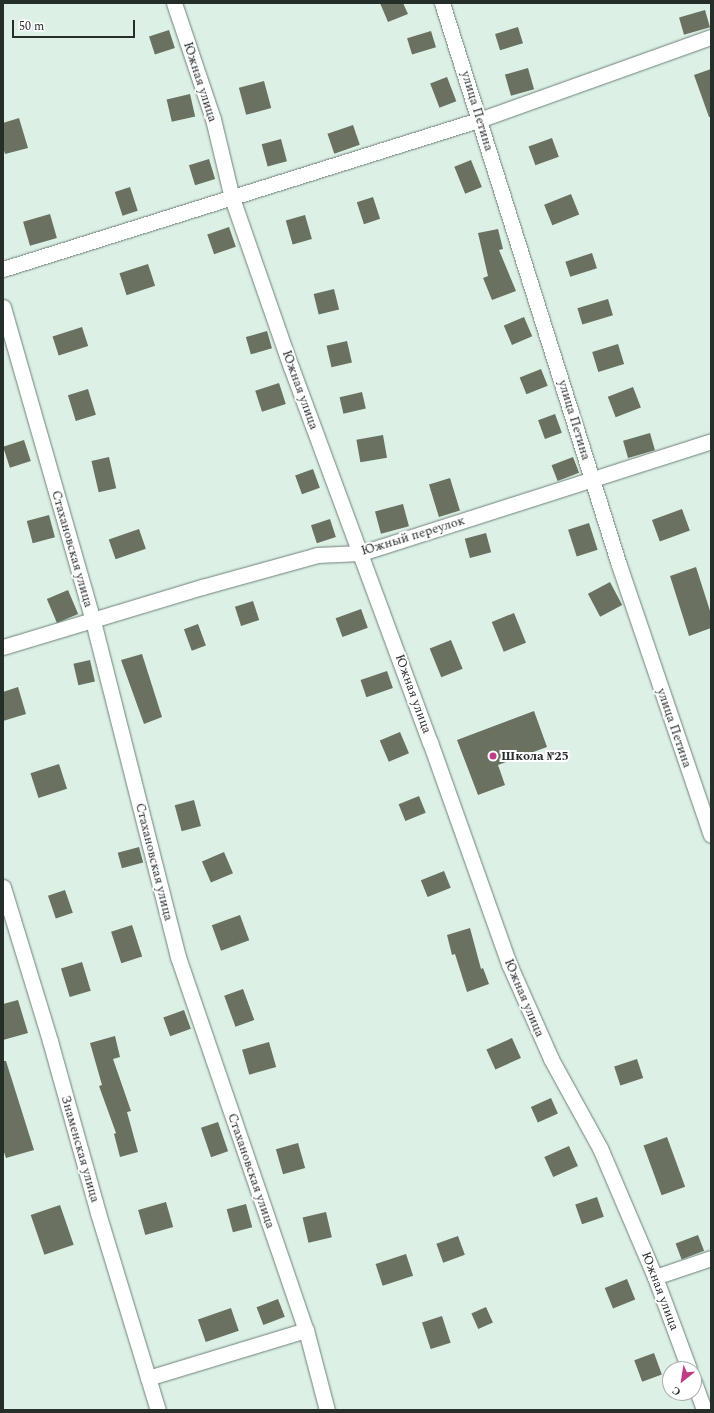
<!DOCTYPE html>
<meta charset="utf-8">
<style>
body{margin:0}
#map{position:relative;width:714px;height:1413px;overflow:hidden;background:#dcf0e5;font-family:Spectral,serif}
div>[style]{position:absolute}
.building>*{inset:0;background:#6a7161;transform-origin:0 0}
.roads{filter:drop-shadow(0 0 1px #6e8177) drop-shadow(0 0 1px #6e8177)}
.street>*{height:15px;margin:-7.5px;padding:0 7.5px;transform-origin:7.5px;border-radius:7.5px;background:#fff}
.dots>*{width:11px;height:11px;translate:-50% -50%;box-sizing:border-box;border:2px solid #fff;border-radius:50%}
span{translate:-50% -50%;white-space:nowrap;text-align:center;line-height:1.15;-webkit-text-stroke:4px #fff;paint-order:stroke}
.street-label{font-size:13px;color:#262e2a}
.poi-label{font-size:13px;color:#262e2a;font-weight:700}
.left{translate:0 -50%;text-align:left}
.frame{position:absolute;inset:0;border:4px solid #262e2a;pointer-events:none}
.north{position:absolute;left:662px;top:1361px;width:40px;height:40px;box-sizing:border-box;background:#fff;border:1px solid #a8abaa;border-radius:50%;rotate:210deg;font-size:11px;font-weight:700;line-height:16px;text-align:center;color:#262e2a}
.north::after{content:'';display:block;margin:auto;width:14px;height:18px;background:#be3d86;clip-path:polygon(50% 0,100% 100%,50% 72%,0 100%)}
.scale{position:absolute;left:12px;top:20px;width:123px;height:18px;box-sizing:border-box;border:2px solid #262e2a;border-top:0;padding-left:5px;font-size:12px;line-height:14px;white-space:nowrap;color:#262e2a;-webkit-text-stroke:3px #fff;paint-order:stroke}
</style>
<div id="map">
<div class="building">
<i style="clip-path:polygon(380px 3px,403px 3px,408px 14px,388px 22px)"></i>
<i style="left:705px;top:10px;width:18px;height:27px;rotate:74deg"></i>
<i style="left:518px;top:27px;width:17px;height:24px;rotate:73deg"></i>
<i style="left:169px;top:30px;width:19px;height:21px;rotate:72deg"></i>
<i style="left:431px;top:31px;width:17px;height:25px;rotate:73deg"></i>
<i style="left:528px;top:68px;width:22px;height:24px;rotate:74deg"></i>
<i style="clip-path:polygon(711px 69px,711px 117px,709px 117px,694px 75px)"></i>
<i style="left:447px;top:77px;width:26px;height:18px;rotate:69deg"></i>
<i style="left:264px;top:81px;width:28px;height:26px;rotate:75deg"></i>
<i style="left:190px;top:94px;width:23px;height:24px;rotate:77deg"></i>
<i style="clip-path:polygon(19px 118px,28px 148px,5px 154px,3px 147px,3px 123px)"></i>
<i style="left:353px;top:125px;width:21px;height:27px;rotate:71deg"></i>
<i style="left:552px;top:138px;width:20px;height:25px;rotate:70deg"></i>
<i style="left:281px;top:139px;width:23px;height:20px;rotate:75deg"></i>
<i style="left:209px;top:159px;width:21px;height:21px;rotate:73deg"></i>
<i style="left:471px;top:160px;width:29px;height:18px;rotate:68deg"></i>
<i style="left:130px;top:187px;width:25px;height:16px;rotate:72deg"></i>
<i style="left:571px;top:194px;width:22px;height:29px;rotate:68deg"></i>
<i style="left:373px;top:197px;width:23px;height:17px;rotate:72deg"></i>
<i style="left:50px;top:214px;width:25px;height:28px;rotate:74deg"></i>
<i style="left:305px;top:215px;width:25px;height:20px;rotate:74deg"></i>
<i style="left:229px;top:227px;width:21px;height:23px;rotate:71deg"></i>
<i style="clip-path:polygon(498px 229px,503px 249px,499px 250px,516px 291px,492px 300px,483px 278px,488px 276px,478px 233px)"></i>
<i style="left:592px;top:253px;width:16px;height:28px;rotate:72deg"></i>
<i style="left:148px;top:264px;width:23px;height:30px;rotate:72deg"></i>
<i style="left:334px;top:289px;width:21px;height:21px;rotate:76deg"></i>
<i style="left:608px;top:299px;width:17px;height:32px;rotate:73deg"></i>
<i style="left:524px;top:317px;width:21px;height:22px;rotate:67deg"></i>
<i style="left:82px;top:327px;width:20px;height:31px;rotate:72deg"></i>
<i style="left:267px;top:331px;width:18px;height:22px;rotate:74deg"></i>
<i style="left:347px;top:341px;width:22px;height:21px;rotate:77deg"></i>
<i style="left:618px;top:344px;width:21px;height:27px;rotate:73deg"></i>
<i style="left:541px;top:369px;width:18px;height:23px;rotate:68deg"></i>
<i style="left:279px;top:383px;width:22px;height:25px;rotate:72deg"></i>
<i style="left:633px;top:387px;width:22px;height:27px;rotate:69deg"></i>
<i style="left:88px;top:389px;width:27px;height:21px;rotate:73deg"></i>
<i style="left:362px;top:392px;width:17px;height:23px;rotate:77deg"></i>
<i style="left:555px;top:414px;width:20px;height:18px;rotate:70deg"></i>
<i style="left:650px;top:433px;width:18px;height:28px;rotate:74deg"></i>
<i style="left:383px;top:435px;width:23px;height:27px;rotate:80deg"></i>
<i style="left:24px;top:440px;width:22px;height:22px;rotate:72deg"></i>
<i style="left:109px;top:457px;width:32px;height:18px;rotate:77deg"></i>
<i style="left:573px;top:457px;width:17px;height:23px;rotate:69deg"></i>
<i style="left:313px;top:469px;width:20px;height:19px;rotate:70deg"></i>
<i style="left:450px;top:478px;width:34px;height:22px;rotate:73deg"></i>
<i style="left:403px;top:504px;width:23px;height:29px;rotate:75deg"></i>
<i style="left:682px;top:509px;width:23px;height:32px;rotate:70deg"></i>
<i style="left:49px;top:515px;width:23px;height:23px;rotate:75deg"></i>
<i style="left:330px;top:519px;width:19px;height:20px;rotate:72deg"></i>
<i style="left:589px;top:523px;width:28px;height:22px;rotate:72deg"></i>
<i style="left:139px;top:529px;width:21px;height:32px;rotate:71deg"></i>
<i style="left:486px;top:533px;width:20px;height:22px;rotate:75deg"></i>
<i style="clip-path:polygon(696px 567px,711px 614px,711px 628px,689px 636px,670px 576px)"></i>
<i style="left:610px;top:582px;width:26px;height:25px;rotate:62deg"></i>
<i style="left:68px;top:590px;width:26px;height:23px;rotate:67deg"></i>
<i style="left:253px;top:601px;width:20px;height:19px;rotate:72deg"></i>
<i style="left:361px;top:609px;width:20px;height:27px;rotate:70deg"></i>
<i style="left:514px;top:613px;width:32px;height:24px;rotate:68deg"></i>
<i style="left:198px;top:624px;width:23px;height:15px;rotate:70deg"></i>
<i style="left:451px;top:640px;width:31px;height:23px;rotate:68deg"></i>
<i style="clip-path:polygon(142px 654px,162px 717px,144px 724px,121px 660px)"></i>
<i style="left:90px;top:660px;width:22px;height:17px;rotate:77deg"></i>
<i style="left:387px;top:671px;width:18px;height:28px;rotate:71deg"></i>
<i style="clip-path:polygon(18px 687px,26px 714px,3px 721px,3px 692px)"></i>
<i style="clip-path:polygon(534px 711px,547px 747px,498px 765px,505px 785px,478px 795px,457px 740px)"></i>
<i style="left:400px;top:732px;width:23px;height:22px;rotate:67deg"></i>
<i style="left:59px;top:764px;width:26px;height:30px;rotate:72deg"></i>
<i style="left:419px;top:796px;width:18px;height:22px;rotate:68deg"></i>
<i style="left:194px;top:800px;width:27px;height:20px;rotate:75deg"></i>
<i style="left:139px;top:847px;width:16px;height:22px;rotate:75deg"></i>
<i style="left:224px;top:852px;width:23px;height:24px;rotate:67deg"></i>
<i style="left:444px;top:871px;width:18px;height:25px;rotate:68deg"></i>
<i style="left:65px;top:890px;width:24px;height:18px;rotate:71deg"></i>
<i style="left:240px;top:915px;width:27px;height:30px;rotate:70deg"></i>
<i style="left:132px;top:925px;width:33px;height:22px;rotate:72deg"></i>
<i style="clip-path:polygon(470px 928px,481px 969px,483px 968px,489px 984px,467px 992px,455px 954px,452px 955px,447px 935px)"></i>
<i style="left:82px;top:962px;width:30px;height:22px;rotate:73deg"></i>
<i style="left:243px;top:989px;width:33px;height:20px;rotate:70deg"></i>
<i style="clip-path:polygon(18px 1000px,28px 1033px,3px 1040px,3px 1004px)"></i>
<i style="left:184px;top:1010px;width:20px;height:22px;rotate:70deg"></i>
<i style="clip-path:polygon(115px 1036px,120px 1057px,113px 1059px,131px 1111px,127px 1112px,138px 1152px,120px 1157px,114px 1134px,116px 1133px,99px 1086px,102px 1085px,90px 1043px)"></i>
<i style="left:512px;top:1038px;width:22px;height:28px;rotate:66deg"></i>
<i style="left:269px;top:1042px;width:26px;height:28px;rotate:74deg"></i>
<i style="left:637px;top:1059px;width:20px;height:24px;rotate:72deg"></i>
<i style="clip-path:polygon(3px 1061px,6px 1061px,34px 1150px,6px 1158px,3px 1149px)"></i>
<i style="left:551px;top:1098px;width:17px;height:22px;rotate:66deg"></i>
<i style="left:218px;top:1122px;width:31px;height:18px;rotate:71deg"></i>
<i style="left:667px;top:1137px;width:53px;height:25px;rotate:70deg"></i>
<i style="left:298px;top:1143px;width:26px;height:23px;rotate:74deg"></i>
<i style="left:569px;top:1146px;width:22px;height:27px;rotate:66deg"></i>
<i style="left:597px;top:1197px;width:21px;height:23px;rotate:71deg"></i>
<i style="left:166px;top:1202px;width:26px;height:29px;rotate:74deg"></i>
<i style="left:246px;top:1204px;width:24px;height:20px;rotate:75deg"></i>
<i style="left:60px;top:1205px;width:42px;height:31px;rotate:71deg"></i>
<i style="left:326px;top:1212px;width:26px;height:24px;rotate:77deg"></i>
<i style="left:698px;top:1235px;width:17px;height:24px;rotate:69deg"></i>
<i style="left:458px;top:1236px;width:20px;height:23px;rotate:70deg"></i>
<i style="left:406px;top:1254px;width:23px;height:32px;rotate:72deg"></i>
<i style="left:627px;top:1279px;width:22px;height:24px;rotate:68deg"></i>
<i style="left:278px;top:1299px;width:19px;height:23px;rotate:69deg"></i>
<i style="left:486px;top:1307px;width:17px;height:16px;rotate:66deg"></i>
<i style="left:231px;top:1308px;width:24px;height:35px;rotate:71deg"></i>
<i style="left:442px;top:1316px;width:28px;height:21px;rotate:72deg"></i>
<i style="left:654px;top:1353px;width:23px;height:21px;rotate:70deg"></i>
</div>
<div class="roads">
<div class="street">
<i style="left:174px;top:3px;width:122px;rotate:71.4deg"></i>
<i style="left:213px;top:119px;width:81px;rotate:76.5deg"></i>
<i style="left:232px;top:198px;width:179px;rotate:70.8deg"></i>
<i style="left:291px;top:367px;width:400px;rotate:69.7deg"></i>
<i style="left:430px;top:742px;width:236px;rotate:70.4deg"></i>
<i style="left:509px;top:964px;width:104px;rotate:66.1deg"></i>
<i style="left:551px;top:1059px;width:102px;rotate:61.2deg"></i>
<i style="left:600px;top:1148px;width:140px;rotate:66.9deg"></i>
<i style="left:655px;top:1277px;width:98px;rotate:69.7deg"></i>
<i style="left:442px;top:3px;width:589px;rotate:72.52deg"></i>
<i style="left:619px;top:565px;width:285px;rotate:71.2deg"></i>
<i style="left:3px;top:269px;width:499px;rotate:-17.4deg"></i>
<i style="left:479px;top:120px;width:246px;rotate:-19.7deg"></i>
<i style="left:3px;top:307px;width:327px;rotate:74deg"></i>
<i style="left:93px;top:621px;width:347px;rotate:75.8deg"></i>
<i style="left:178px;top:957px;width:394px;rotate:71.1deg"></i>
<i style="left:306px;top:1330px;width:83px;rotate:75.3deg"></i>
<i style="left:3px;top:647px;width:208px;rotate:-16.8deg"></i>
<i style="left:202px;top:587px;width:119px;rotate:-15.5deg"></i>
<i style="left:317px;top:555px;width:44px;rotate:-2.6deg"></i>
<i style="left:361px;top:553px;width:367px;rotate:-17.7deg"></i>
<i style="left:3px;top:887px;width:161px;rotate:73deg"></i>
<i style="left:50px;top:1041px;width:179px;rotate:74.4deg"></i>
<i style="left:98px;top:1213px;width:206px;rotate:73.1deg"></i>
<i style="left:655px;top:1277px;width:59px;rotate:-18.7deg"></i>
<i style="left:148px;top:1378px;width:165px;rotate:-16.9deg"></i>
<i style="left:694px;top:1382px;width:30px;rotate:70deg"></i>
</div>
</div>
<div class="dots">
<i style="left:493px;top:756px;background:#be3d86"></i>
</div>
<div class="street-label">
<span style="left:200px;top:82px;rotate:72deg">Южная улица</span>
<span style="left:477px;top:111px;rotate:73deg">улица Петина</span>
<span style="left:300px;top:390px;rotate:70deg">Южная улица</span>
<span style="left:574px;top:420px;rotate:73deg">улица Петина</span>
<span style="left:413px;top:536px;rotate:-17deg">Южный переулок</span>
<span style="left:72px;top:549px;rotate:74deg">Стахановская улица</span>
<span style="left:413px;top:694px;rotate:70deg">Южная улица</span>
<span style="left:674px;top:728px;rotate:71deg">улица Петина</span>
<span style="left:154px;top:862px;rotate:76deg">Стахановская улица</span>
<span style="left:524px;top:998px;rotate:67deg">Южная улица</span>
<span style="left:80px;top:1149px;rotate:74deg">Знаменская улица</span>
<span style="left:251px;top:1171px;rotate:71deg">Стахановская улица</span>
<span style="left:660px;top:1291px;rotate:69deg">Южная улица</span>
</div>
<div class="poi-label">
<span class="left" style="left:501px;top:756px">Школа №25</span>
</div>
<div class="frame"></div>
<div class="north">С</div>
<div class="scale">50 m</div>
</div>
